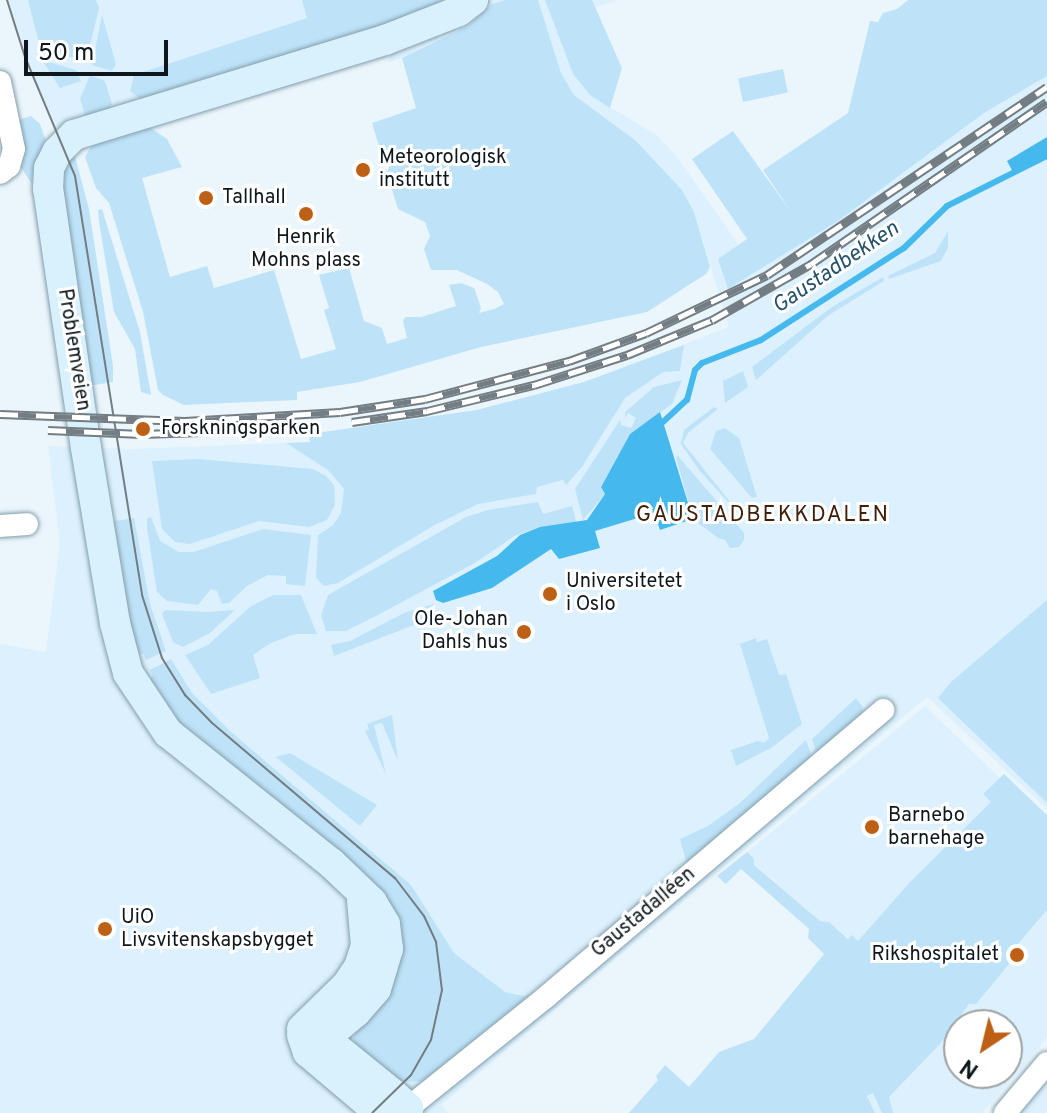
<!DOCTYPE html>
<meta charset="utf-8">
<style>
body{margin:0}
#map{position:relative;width:1047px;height:1113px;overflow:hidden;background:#ebf6fc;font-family:Overpass,sans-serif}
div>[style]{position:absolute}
.built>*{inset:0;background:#dcf1fd}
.green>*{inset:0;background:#bee3f8;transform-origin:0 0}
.water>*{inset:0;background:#45b9ed}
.stream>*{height:6px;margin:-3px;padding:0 3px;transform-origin:3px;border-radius:3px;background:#45b9ed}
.roads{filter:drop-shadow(0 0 2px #849eac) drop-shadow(0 0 2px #849eac)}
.street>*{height:22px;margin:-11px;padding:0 11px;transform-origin:11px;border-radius:11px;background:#fff}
.secondary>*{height:30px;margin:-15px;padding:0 15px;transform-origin:15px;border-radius:15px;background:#d9f1fd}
.tram>*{height:2px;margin:-1px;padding:0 1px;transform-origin:1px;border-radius:1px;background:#737d83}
.rail>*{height:9px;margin-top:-4.5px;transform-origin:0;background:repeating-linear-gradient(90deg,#fff 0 18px,#737d83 0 36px);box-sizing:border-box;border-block:2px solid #737d83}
.dots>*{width:22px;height:22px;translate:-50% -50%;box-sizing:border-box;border:4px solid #fff;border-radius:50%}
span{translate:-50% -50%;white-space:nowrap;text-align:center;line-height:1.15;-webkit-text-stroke:6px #fff;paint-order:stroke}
.poi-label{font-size:20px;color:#0d171c}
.left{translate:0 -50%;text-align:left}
.right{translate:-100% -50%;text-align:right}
.street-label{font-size:20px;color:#0d171c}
.water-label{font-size:22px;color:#245269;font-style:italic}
.neighbourhood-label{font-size:22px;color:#41200a;letter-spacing:2px}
.north{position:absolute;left:943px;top:1009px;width:80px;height:80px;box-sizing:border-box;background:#fff;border:2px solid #9ea2a4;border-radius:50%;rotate:215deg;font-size:22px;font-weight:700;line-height:32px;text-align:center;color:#0d171c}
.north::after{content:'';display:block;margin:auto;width:28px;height:36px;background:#bd5f14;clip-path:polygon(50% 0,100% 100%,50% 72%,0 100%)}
.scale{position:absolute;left:24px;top:40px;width:144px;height:36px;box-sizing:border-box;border:4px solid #0d171c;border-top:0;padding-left:10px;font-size:24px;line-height:28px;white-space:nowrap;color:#0d171c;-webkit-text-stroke:6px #fff;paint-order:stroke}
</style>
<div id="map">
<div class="built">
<i style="clip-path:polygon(7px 0,505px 0,492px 4px,468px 26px,402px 58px,388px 62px,389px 53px,64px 144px,25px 57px)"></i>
<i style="clip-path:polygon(538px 0,618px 0,553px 22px,573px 74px,590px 95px,658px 136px,677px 157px,739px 245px,718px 259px,737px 284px,838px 221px,984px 113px,1047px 76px,1047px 809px,927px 697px,441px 1105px,449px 1113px,0 1113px,0 644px,46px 652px,60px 544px,48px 446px,131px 449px,310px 442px,473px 411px,584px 382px,729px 327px,694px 212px,635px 140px,574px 95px,561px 73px)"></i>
<i style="clip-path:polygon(925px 706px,1000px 778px,983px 794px,992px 802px,910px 882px,858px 942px,849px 939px,829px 922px,820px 921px,754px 864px,747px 852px)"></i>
<i style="clip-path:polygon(evenodd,1047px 885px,1047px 1038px,982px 1113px,854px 1113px,1047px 885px,959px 1025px,1007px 1025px,1007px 1073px,959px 1073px,959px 1025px)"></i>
<i style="clip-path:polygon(1047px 1063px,1047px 1113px,1005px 1113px)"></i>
</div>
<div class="green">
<i style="clip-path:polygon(28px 0,96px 0,99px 8px,86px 62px,40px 47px)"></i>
<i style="clip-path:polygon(302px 0,452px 0,443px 7px,141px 100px,130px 91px,134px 75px,307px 18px)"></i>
<i style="clip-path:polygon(505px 0,538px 0,561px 73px,574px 95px,635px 140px,682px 190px,694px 212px,710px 267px,706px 274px,647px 312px,481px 347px,360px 382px,297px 392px,297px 400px,184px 405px,163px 395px,158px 390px,143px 312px,109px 203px,96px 188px,85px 157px,92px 145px,148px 126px,167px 139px,182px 167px,142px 178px,170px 277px,207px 266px,214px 288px,274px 270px,301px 359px,336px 349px,324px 310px,329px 308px,319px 275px,349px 268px,364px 321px,382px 328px,387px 344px,407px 338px,403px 321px,405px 317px,421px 317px,456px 306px,449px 285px,461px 283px,474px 288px,481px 308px,479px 313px,494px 309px,504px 304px,498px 292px,487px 284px,457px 270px,431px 270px,424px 249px,430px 236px,425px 222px,398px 209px,372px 123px,416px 108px,402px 58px,468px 26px,492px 4px)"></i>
<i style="clip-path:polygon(545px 0,592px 0,622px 68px,610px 108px,590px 95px,573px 74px)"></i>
<i style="clip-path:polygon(908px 0,1047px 0,1047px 76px,984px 113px,838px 221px,728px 289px,718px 259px,747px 239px,692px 159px,733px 131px,791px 212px,763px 170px,848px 113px,870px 21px,878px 22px,883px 13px,897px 9px)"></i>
<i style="clip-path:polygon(102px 15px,116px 64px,112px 71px,92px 65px)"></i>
<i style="clip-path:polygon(42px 60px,76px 70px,81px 81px,60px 88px)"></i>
<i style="left:783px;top:69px;width:24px;height:46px;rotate:78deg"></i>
<i style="clip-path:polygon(90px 75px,105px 81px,112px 104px,110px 109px,86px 118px,80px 99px)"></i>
<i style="clip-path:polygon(31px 116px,40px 124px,47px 144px,33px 171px,32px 184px,20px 166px,16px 121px)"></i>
<i style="clip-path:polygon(73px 149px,89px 209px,113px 366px,113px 382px,88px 386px,59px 181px)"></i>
<i style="clip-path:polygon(102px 209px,140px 332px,151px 395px,141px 392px,135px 349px,114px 312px,99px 222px,98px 210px)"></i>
<i style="clip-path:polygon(948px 231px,948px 248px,941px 261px,889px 279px,888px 276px,935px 253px)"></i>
<i style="clip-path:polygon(883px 277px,884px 281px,829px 315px,756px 380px,752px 367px,832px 307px)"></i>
<i style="clip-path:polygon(684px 345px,680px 371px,663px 372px,625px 398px,582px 467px,566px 485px,563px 480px,537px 487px,536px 494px,478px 504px,433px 526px,338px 583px,324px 586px,316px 578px,318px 535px,333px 525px,341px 513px,344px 489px,328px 470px,286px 443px,310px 442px,309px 434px,477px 410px,584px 382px)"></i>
<i style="clip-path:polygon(743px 371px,748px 387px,725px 403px,723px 381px)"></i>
<i style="clip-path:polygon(682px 380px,672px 404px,630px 434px,601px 486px,605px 494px,583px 520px,575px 489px,620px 420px,621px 425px,631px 428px,636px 418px,628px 413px,625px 418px,625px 412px,654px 387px)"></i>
<i style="clip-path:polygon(714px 407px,718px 409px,688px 433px,683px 443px,747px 523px,699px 470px,681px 444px,684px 430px)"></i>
<i style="clip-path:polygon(725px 428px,739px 438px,757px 497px,752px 498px,710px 449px,716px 431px)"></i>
<i style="clip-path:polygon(678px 456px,744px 533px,744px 540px,739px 547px,730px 548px,725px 540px,718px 538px,693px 519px,676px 457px)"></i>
<i style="clip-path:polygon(198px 459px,313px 469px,326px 476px,334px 485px,335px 505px,327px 520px,309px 527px,259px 521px,190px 544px,175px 542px,162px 529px,152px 461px)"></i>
<i style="clip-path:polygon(538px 502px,543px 514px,572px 506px,577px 524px,540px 527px,516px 535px,475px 563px,374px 617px,346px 631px,326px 631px,321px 615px,328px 595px,466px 517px,488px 510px)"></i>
<i style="clip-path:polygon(151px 517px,160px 541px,179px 552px,194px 552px,263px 529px,311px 535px,305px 586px,286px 584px,286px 576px,268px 575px,247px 586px,229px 603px,222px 604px,217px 591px,211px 589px,198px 605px,167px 601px,157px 592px,147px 528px,147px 518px)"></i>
<i style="clip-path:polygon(134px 518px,150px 604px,166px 651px,146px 660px,143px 653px,136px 656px,109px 522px)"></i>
<i style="clip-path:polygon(273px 595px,301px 595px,317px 634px,295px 634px,271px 643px,253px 655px,260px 678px,211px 694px,185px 655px,208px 645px,251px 606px)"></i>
<i style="clip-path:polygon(1047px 600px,1047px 803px,938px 698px,951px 682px)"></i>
<i style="clip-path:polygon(434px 604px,429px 613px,414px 625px,334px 656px,331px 645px,350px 641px,406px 612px)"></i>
<i style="clip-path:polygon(165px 610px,208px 612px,235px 610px,210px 633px,183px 647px,173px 642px,162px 614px)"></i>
<i style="clip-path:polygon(756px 638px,757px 642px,767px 639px,779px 675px,786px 674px,802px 724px,771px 748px,736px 766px,731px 750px,758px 741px,764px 743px,769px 738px,740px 644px)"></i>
<i style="clip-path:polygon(171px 659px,192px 693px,231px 732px,411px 885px,454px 953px,505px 992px,524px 996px,534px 993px,423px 1081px,397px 1082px,354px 1048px,354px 1036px,394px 941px,175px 719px,146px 680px,153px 676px,150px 670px)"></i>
<i style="clip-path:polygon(856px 698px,862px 706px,863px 713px,817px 755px,812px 739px)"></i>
<i style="clip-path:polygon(392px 715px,398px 761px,382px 723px,374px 725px,386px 774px,365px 731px,369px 729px,367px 724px)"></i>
<i style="clip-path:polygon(806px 740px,812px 757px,687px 865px,680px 839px,708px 826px,740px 803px)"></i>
<i style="clip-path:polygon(290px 753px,377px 805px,360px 826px,276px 757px)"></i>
<i style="clip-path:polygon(1004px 774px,1047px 815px,1047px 910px,1006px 958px,1009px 964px,976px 1004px,969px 1004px,940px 1044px,889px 1097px,893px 1113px,882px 1113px,873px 1093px,867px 1096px,875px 1113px,629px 1113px,658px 1080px,656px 1076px,665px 1065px,689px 1087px,719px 1052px,754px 1039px,824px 954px,808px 938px,809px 929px,741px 869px,726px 884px,717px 876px,747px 852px,754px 859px,754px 865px,820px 921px,829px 922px,848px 939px,852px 935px,858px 941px,910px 882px,991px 802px,983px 794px)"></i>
</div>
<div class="water">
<i style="clip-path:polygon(1047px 137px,1047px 156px,1013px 172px,1007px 161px)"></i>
<i style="clip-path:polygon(660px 412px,693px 519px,660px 530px,654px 513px,595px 531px,600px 548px,559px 559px,551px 549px,492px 588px,443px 603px,436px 600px,433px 591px,497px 556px,520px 535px,540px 527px,587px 520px,605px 494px,601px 487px,630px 434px)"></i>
</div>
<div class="stream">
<i style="left:663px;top:422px;width:33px;rotate:-43deg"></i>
<i style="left:687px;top:400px;width:31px;rotate:-75deg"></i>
<i style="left:695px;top:370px;width:10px;rotate:-45deg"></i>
<i style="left:702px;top:363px;width:63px;rotate:-21.3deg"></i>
<i style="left:761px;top:340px;width:170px;rotate:-32.8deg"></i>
<i style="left:904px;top:248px;width:60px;rotate:-44.3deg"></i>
<i style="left:947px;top:206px;width:112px;rotate:-26.6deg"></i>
</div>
<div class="roads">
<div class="street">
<i style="left:0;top:82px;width:68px;rotate:78.2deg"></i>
<i style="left:14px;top:149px;width:18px;rotate:106deg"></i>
<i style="left:9px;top:166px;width:11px;rotate:142deg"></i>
<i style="left:0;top:526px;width:27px;rotate:-4deg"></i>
<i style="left:408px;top:1108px;width:177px;rotate:-38.8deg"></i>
<i style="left:546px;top:997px;width:443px;rotate:-40.4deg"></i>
<i style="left:1005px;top:1113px;width:65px;rotate:-50deg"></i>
</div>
<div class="secondary">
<i style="left:302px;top:1029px;width:63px;rotate:-44.4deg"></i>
<i style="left:347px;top:985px;width:22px;rotate:-56deg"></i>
<i style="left:359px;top:967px;width:22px;rotate:-72deg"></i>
<i style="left:366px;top:946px;width:46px;rotate:-95deg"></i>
<i style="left:308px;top:1031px;width:19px;rotate:25deg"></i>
<i style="left:325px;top:1039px;width:87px;rotate:39deg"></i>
<i style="left:393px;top:1094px;width:21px;rotate:43deg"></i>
<i style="left:408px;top:1108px;width:8px;rotate:140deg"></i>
<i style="left:302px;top:1035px;width:18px;rotate:71deg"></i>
<i style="left:308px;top:1052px;width:94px;rotate:40.3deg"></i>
<i style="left:308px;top:1052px;width:62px;rotate:-39.8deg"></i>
<i style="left:356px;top:1012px;width:30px;rotate:-49deg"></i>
<i style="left:376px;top:989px;width:42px;rotate:-73.3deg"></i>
<i style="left:388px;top:949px;width:25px;rotate:-97deg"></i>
<i style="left:385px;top:924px;width:26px;rotate:-121deg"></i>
<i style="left:372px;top:902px;width:57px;rotate:-136.4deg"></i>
<i style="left:331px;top:863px;width:208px;rotate:-141.4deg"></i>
<i style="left:168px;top:733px;width:72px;rotate:-123.7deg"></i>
<i style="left:128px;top:673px;width:52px;rotate:-104.6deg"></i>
<i style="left:115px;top:623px;width:177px;rotate:-99.4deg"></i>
<i style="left:86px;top:448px;width:262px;rotate:-98.3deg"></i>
<i style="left:48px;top:189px;width:21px;rotate:-87deg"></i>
<i style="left:49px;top:168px;width:18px;rotate:-63deg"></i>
<i style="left:57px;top:152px;width:24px;rotate:-45deg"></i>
<i style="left:74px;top:135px;width:325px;rotate:-17deg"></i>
<i style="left:385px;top:40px;width:79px;rotate:-21.4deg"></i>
<i style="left:459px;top:11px;width:18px;rotate:-38deg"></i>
</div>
</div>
<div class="tram">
<i style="left:7px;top:0;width:60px;rotate:72.5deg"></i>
<i style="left:25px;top:57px;width:129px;rotate:67.2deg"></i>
<i style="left:75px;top:176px;width:424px;rotate:80.9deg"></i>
<i style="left:142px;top:595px;width:66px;rotate:72.4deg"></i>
<i style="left:162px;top:658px;width:44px;rotate:58.1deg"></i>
<i style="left:185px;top:695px;width:39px;rotate:46deg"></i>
<i style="left:212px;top:723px;width:240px;rotate:40.3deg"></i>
<i style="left:395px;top:878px;width:48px;rotate:52.7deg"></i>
<i style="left:424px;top:916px;width:29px;rotate:65deg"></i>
<i style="left:436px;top:942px;width:48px;rotate:82.9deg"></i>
<i style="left:442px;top:990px;width:51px;rotate:102.4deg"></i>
<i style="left:431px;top:1040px;width:40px;rotate:119.7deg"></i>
<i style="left:411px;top:1075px;width:54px;rotate:135.7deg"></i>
</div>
<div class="rail">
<i style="left:0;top:414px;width:185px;rotate:2.2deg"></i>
<i style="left:185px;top:421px;width:155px;rotate:-3.3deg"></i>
<i style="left:340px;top:412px;width:86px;rotate:-8.7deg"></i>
<i style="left:425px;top:399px;width:149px;rotate:-14.8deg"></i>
<i style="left:569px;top:361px;width:82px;rotate:-20deg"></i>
<i style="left:646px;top:333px;width:134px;rotate:-25.6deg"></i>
<i style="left:767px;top:275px;width:337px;rotate:-33.9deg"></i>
<i style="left:352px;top:422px;width:76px;rotate:-8.3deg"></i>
<i style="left:427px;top:411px;width:110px;rotate:-13.7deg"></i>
<i style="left:534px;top:385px;width:98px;rotate:-17.9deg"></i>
<i style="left:627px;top:355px;width:92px;rotate:-22.4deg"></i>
<i style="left:712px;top:320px;width:114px;rotate:-29.5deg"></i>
<i style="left:811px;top:264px;width:286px;rotate:-34.5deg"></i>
<i style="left:48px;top:430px;width:94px;rotate:2.4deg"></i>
<i style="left:142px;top:434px;width:118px;rotate:-1.9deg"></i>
</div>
<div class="dots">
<i style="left:363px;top:170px;background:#bd5f14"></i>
<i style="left:206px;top:198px;background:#bd5f14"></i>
<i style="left:306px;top:214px;background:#bd5f14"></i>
<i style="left:143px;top:429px;background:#bd5f14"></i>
<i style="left:550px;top:594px;background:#bd5f14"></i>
<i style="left:524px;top:632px;background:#bd5f14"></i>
<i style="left:872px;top:827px;background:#bd5f14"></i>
<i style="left:105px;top:929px;background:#bd5f14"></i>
<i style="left:1017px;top:955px;background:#bd5f14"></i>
</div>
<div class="poi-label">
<span class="left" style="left:379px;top:170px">Meteorologisk<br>institutt</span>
<span class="left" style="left:222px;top:198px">Tallhall</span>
<span style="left:306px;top:250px">Henrik<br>Mohns plass</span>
<span class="left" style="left:161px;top:429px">Forskningsparken</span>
<span class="left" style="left:566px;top:594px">Universitetet<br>i Oslo</span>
<span class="right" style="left:508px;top:632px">Ole-Johan<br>Dahls hus</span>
<span class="left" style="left:888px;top:828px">Barnebo<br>barnehage</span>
<span class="left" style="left:121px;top:930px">UiO<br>Livsvitenskapsbygget</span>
<span class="right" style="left:999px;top:955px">Rikshospitalet</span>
</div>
<div class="street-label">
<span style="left:73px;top:350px;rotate:81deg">Problemveien</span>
<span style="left:644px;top:913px;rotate:-40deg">Gaustadalléen</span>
</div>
<div class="water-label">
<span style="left:836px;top:268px;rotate:-34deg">Gaustadbekken</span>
</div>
<div class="neighbourhood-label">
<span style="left:763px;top:516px">GAUSTADBEKKDALEN</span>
</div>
<div class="north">N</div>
<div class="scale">50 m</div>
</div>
